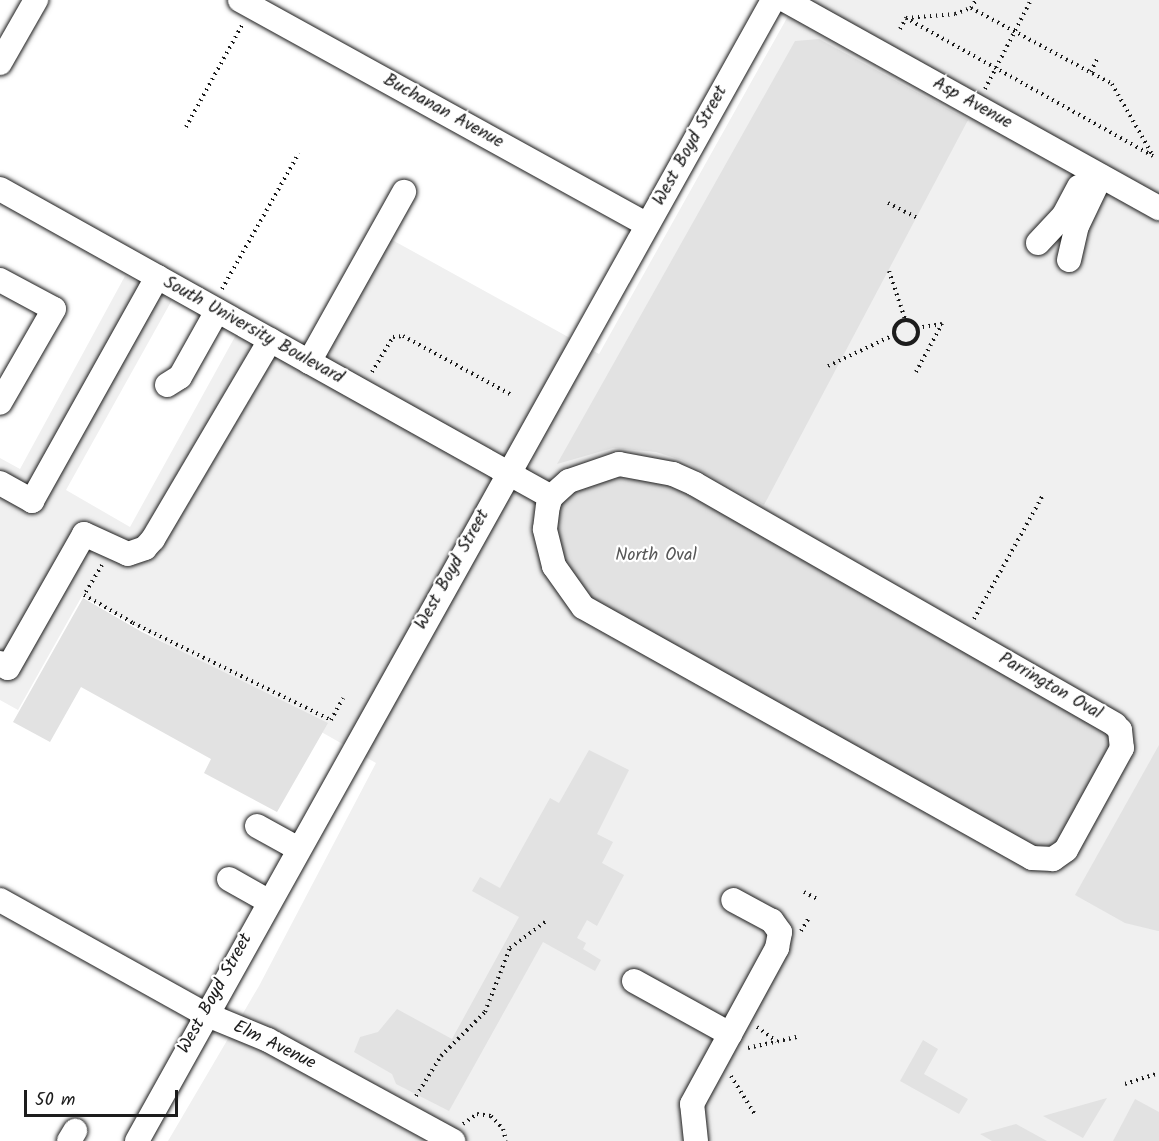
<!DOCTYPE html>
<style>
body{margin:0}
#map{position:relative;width:1159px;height:1141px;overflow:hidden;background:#fff;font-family:Kalam,sans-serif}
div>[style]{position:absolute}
.built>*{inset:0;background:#f0f0f0}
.green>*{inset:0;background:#e2e2e2}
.path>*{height:4px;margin-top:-2px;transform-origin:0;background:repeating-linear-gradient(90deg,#1c1c1c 0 1.5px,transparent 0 6px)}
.path>.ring{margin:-2px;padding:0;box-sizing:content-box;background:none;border:4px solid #1c1c1c;border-radius:50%}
.roads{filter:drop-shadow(0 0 2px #1c1c1c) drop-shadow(0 0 2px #1c1c1c)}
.minor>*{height:24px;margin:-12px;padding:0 12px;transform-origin:12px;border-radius:12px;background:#fff}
span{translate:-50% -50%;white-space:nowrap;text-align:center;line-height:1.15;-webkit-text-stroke:4.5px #fff;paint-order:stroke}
.street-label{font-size:18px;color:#1c1c1c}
.park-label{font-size:18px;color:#575757}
.scale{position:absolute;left:24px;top:1090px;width:154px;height:27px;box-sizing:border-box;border:3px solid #1c1c1c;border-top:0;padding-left:8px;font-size:18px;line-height:21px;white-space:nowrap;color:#1c1c1c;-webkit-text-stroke:4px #fff;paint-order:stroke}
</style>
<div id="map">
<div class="built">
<i style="clip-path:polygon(797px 0,1159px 0,1159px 1141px,168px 1141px,259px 986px,376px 763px,82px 596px,18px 710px,0 700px,0 458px,20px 469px,125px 276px,172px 300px,66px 490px,130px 527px,237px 333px,308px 374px,385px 236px,599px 354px)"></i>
</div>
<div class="green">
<i style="clip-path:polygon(819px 39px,968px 120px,764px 505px,681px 460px,656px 452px,613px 448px,557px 464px,795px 41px)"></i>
<i style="clip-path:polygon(641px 465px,1120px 730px,1053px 859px,596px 617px,554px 566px,560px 487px)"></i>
<i style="clip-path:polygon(83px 598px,142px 632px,328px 723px,277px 812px,204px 773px,211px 759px,81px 687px,50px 742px,13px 722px)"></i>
<i style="clip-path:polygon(1159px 745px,1159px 931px,1158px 931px,1125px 923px,1075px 895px)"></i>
<i style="clip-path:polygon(589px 750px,629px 770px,597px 834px,613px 842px,602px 863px,624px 875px,597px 926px,587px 920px,577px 938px,586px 943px,583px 949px,601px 960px,595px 971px,543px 942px,449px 1111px,396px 1084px,392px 1074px,354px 1052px,360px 1037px,378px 1032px,397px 1009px,452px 1039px,519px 917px,472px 891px,480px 877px,500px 888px,550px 798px,559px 803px)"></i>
<i style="clip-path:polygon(923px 1040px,938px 1049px,924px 1074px,968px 1099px,959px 1114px,900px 1081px)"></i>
<i style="clip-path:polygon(1107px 1098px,1083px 1138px,1043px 1116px)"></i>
<i style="clip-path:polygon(1135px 1099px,1159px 1112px,1159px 1141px,1113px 1141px)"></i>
<i style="clip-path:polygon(1016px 1124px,1047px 1141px,992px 1141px,980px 1134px)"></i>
</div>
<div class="path">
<i style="left:971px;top:8px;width:160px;rotate:28.3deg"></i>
<i style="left:1112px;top:84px;width:83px;rotate:60.3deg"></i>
<i style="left:1153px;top:156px;width:283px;rotate:-150.8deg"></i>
<i style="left:906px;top:18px;width:49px;rotate:-4.7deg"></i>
<i style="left:955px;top:14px;width:17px;rotate:-21deg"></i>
<i style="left:971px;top:8px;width:9px;rotate:-58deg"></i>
<i style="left:900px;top:29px;width:13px;rotate:-61deg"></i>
<i style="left:1091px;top:72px;width:14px;rotate:-65deg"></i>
<i style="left:985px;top:89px;width:100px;rotate:-62.7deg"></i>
<i style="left:186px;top:127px;width:116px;rotate:-61.2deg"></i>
<i style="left:888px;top:203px;width:33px;rotate:27deg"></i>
<i style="left:889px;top:271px;width:51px;rotate:71.6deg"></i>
<i style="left:222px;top:289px;width:156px;rotate:-60.5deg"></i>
<i class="ring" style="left:894px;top:320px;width:20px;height:20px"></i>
<i style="left:828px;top:366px;width:73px;rotate:-25.2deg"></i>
<i style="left:372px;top:372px;width:41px;rotate:-59deg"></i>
<i style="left:393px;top:337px;width:10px;rotate:-6deg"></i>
<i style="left:403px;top:336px;width:122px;rotate:28.5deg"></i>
<i style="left:916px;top:372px;width:55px;rotate:-61.6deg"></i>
<i style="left:942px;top:324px;width:24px;rotate:171deg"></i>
<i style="left:102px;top:565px;width:35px;rotate:121deg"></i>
<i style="left:84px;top:595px;width:56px;rotate:29.7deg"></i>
<i style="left:133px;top:623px;width:220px;rotate:26.1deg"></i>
<i style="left:331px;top:720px;width:25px;rotate:-61deg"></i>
<i style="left:974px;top:619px;width:140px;rotate:-60.9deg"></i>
<i style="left:804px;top:892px;width:17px;rotate:28deg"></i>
<i style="left:801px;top:931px;width:17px;rotate:-59deg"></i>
<i style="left:757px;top:1027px;width:24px;rotate:36deg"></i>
<i style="left:748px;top:1048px;width:50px;rotate:-12.7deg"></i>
<i style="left:731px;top:1076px;width:44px;rotate:58.1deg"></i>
<i style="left:1125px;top:1084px;width:36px;rotate:-18deg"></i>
<i style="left:416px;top:1096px;width:47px;rotate:-58deg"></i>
<i style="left:441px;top:1056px;width:62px;rotate:-45deg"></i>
<i style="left:485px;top:1012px;width:69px;rotate:-68.7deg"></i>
<i style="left:510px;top:948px;width:44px;rotate:-36.6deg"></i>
<i style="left:463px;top:1124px;width:17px;rotate:-36deg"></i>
<i style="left:477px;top:1114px;width:14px;rotate:8deg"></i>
<i style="left:491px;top:1116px;width:18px;rotate:47deg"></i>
<i style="left:503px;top:1129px;width:12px;rotate:76deg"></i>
</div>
<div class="roads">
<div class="minor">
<i style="left:240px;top:0;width:465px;rotate:28.9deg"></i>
<i style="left:785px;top:0;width:428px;rotate:29.1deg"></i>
<i style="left:0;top:63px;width:73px;rotate:-60.3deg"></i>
<i style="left:0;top:189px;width:631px;rotate:29.2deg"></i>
<i style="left:1038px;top:243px;width:38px;rotate:-47deg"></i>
<i style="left:1064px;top:215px;width:32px;rotate:-62deg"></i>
<i style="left:1069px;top:260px;width:35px;rotate:-77deg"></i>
<i style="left:1077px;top:226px;width:55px;rotate:-64.4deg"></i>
<i style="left:0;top:280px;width:61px;rotate:28.2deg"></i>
<i style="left:54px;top:309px;width:108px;rotate:119.9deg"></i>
<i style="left:309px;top:362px;width:195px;rotate:-60.8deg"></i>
<i style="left:167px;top:385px;width:15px;rotate:-32deg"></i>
<i style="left:180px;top:377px;width:76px;rotate:-60.7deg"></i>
<i style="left:619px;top:464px;width:55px;rotate:10.5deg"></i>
<i style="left:673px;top:474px;width:24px;rotate:24deg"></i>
<i style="left:695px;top:484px;width:484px;rotate:29.8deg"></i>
<i style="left:1115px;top:725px;width:7px;rotate:45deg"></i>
<i style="left:1120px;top:730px;width:18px;rotate:84deg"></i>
<i style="left:1122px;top:748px;width:116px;rotate:118.8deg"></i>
<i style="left:1066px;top:850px;width:16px;rotate:145deg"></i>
<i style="left:1053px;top:859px;width:21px;rotate:-177deg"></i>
<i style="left:1032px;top:858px;width:514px;rotate:-150.79deg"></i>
<i style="left:583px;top:607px;width:50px;rotate:-125.3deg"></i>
<i style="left:554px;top:566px;width:38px;rotate:-104deg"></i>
<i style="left:545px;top:529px;width:23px;rotate:-83deg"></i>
<i style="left:548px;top:506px;width:9px;rotate:-72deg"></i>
<i style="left:551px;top:497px;width:24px;rotate:-42deg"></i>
<i style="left:569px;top:481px;width:53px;rotate:-18.8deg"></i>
<i style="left:0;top:483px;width:37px;rotate:29deg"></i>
<i style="left:32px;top:501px;width:257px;rotate:-60.8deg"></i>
<i style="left:0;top:663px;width:9px;rotate:32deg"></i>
<i style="left:8px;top:668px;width:154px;rotate:-60.4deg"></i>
<i style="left:84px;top:534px;width:48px;rotate:24.4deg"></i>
<i style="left:128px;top:554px;width:18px;rotate:-19deg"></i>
<i style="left:145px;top:548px;width:12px;rotate:-48deg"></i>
<i style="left:153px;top:539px;width:231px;rotate:-59.5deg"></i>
<i style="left:257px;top:826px;width:46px;rotate:28.8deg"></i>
<i style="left:229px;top:879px;width:45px;rotate:29.4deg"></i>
<i style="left:0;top:900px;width:235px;rotate:29.1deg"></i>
<i style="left:205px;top:1014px;width:68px;rotate:22.4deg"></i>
<i style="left:268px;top:1040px;width:211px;rotate:28.6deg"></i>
<i style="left:634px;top:981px;width:110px;rotate:28.9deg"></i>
<i style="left:69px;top:1141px;width:12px;rotate:-59deg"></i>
<i style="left:137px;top:1141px;width:1306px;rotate:-60.86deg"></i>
<i style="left:696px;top:1141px;width:37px;rotate:-96deg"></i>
<i style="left:692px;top:1104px;width:178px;rotate:-61.4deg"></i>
<i style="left:777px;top:948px;width:16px;rotate:-79deg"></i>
<i style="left:780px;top:932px;width:14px;rotate:-126deg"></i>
<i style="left:772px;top:921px;width:44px;rotate:-151.7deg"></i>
</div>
</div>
<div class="street-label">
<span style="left:972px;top:104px;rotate:29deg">Asp Avenue</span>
<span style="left:443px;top:112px;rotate:29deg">Buchanan Avenue</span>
<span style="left:691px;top:146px;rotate:-61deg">West Boyd Street</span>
<span style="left:253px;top:331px;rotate:29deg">South University Boulevard</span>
<span style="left:453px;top:570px;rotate:-61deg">West Boyd Street</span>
<span style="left:1050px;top:687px;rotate:30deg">Parrington Oval</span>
<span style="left:216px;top:994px;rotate:-61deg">West Boyd Street</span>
<span style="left:274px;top:1046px;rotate:26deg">Elm Avenue</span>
</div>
<div class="park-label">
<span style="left:656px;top:556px">North Oval</span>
</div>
<div class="scale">50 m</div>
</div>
